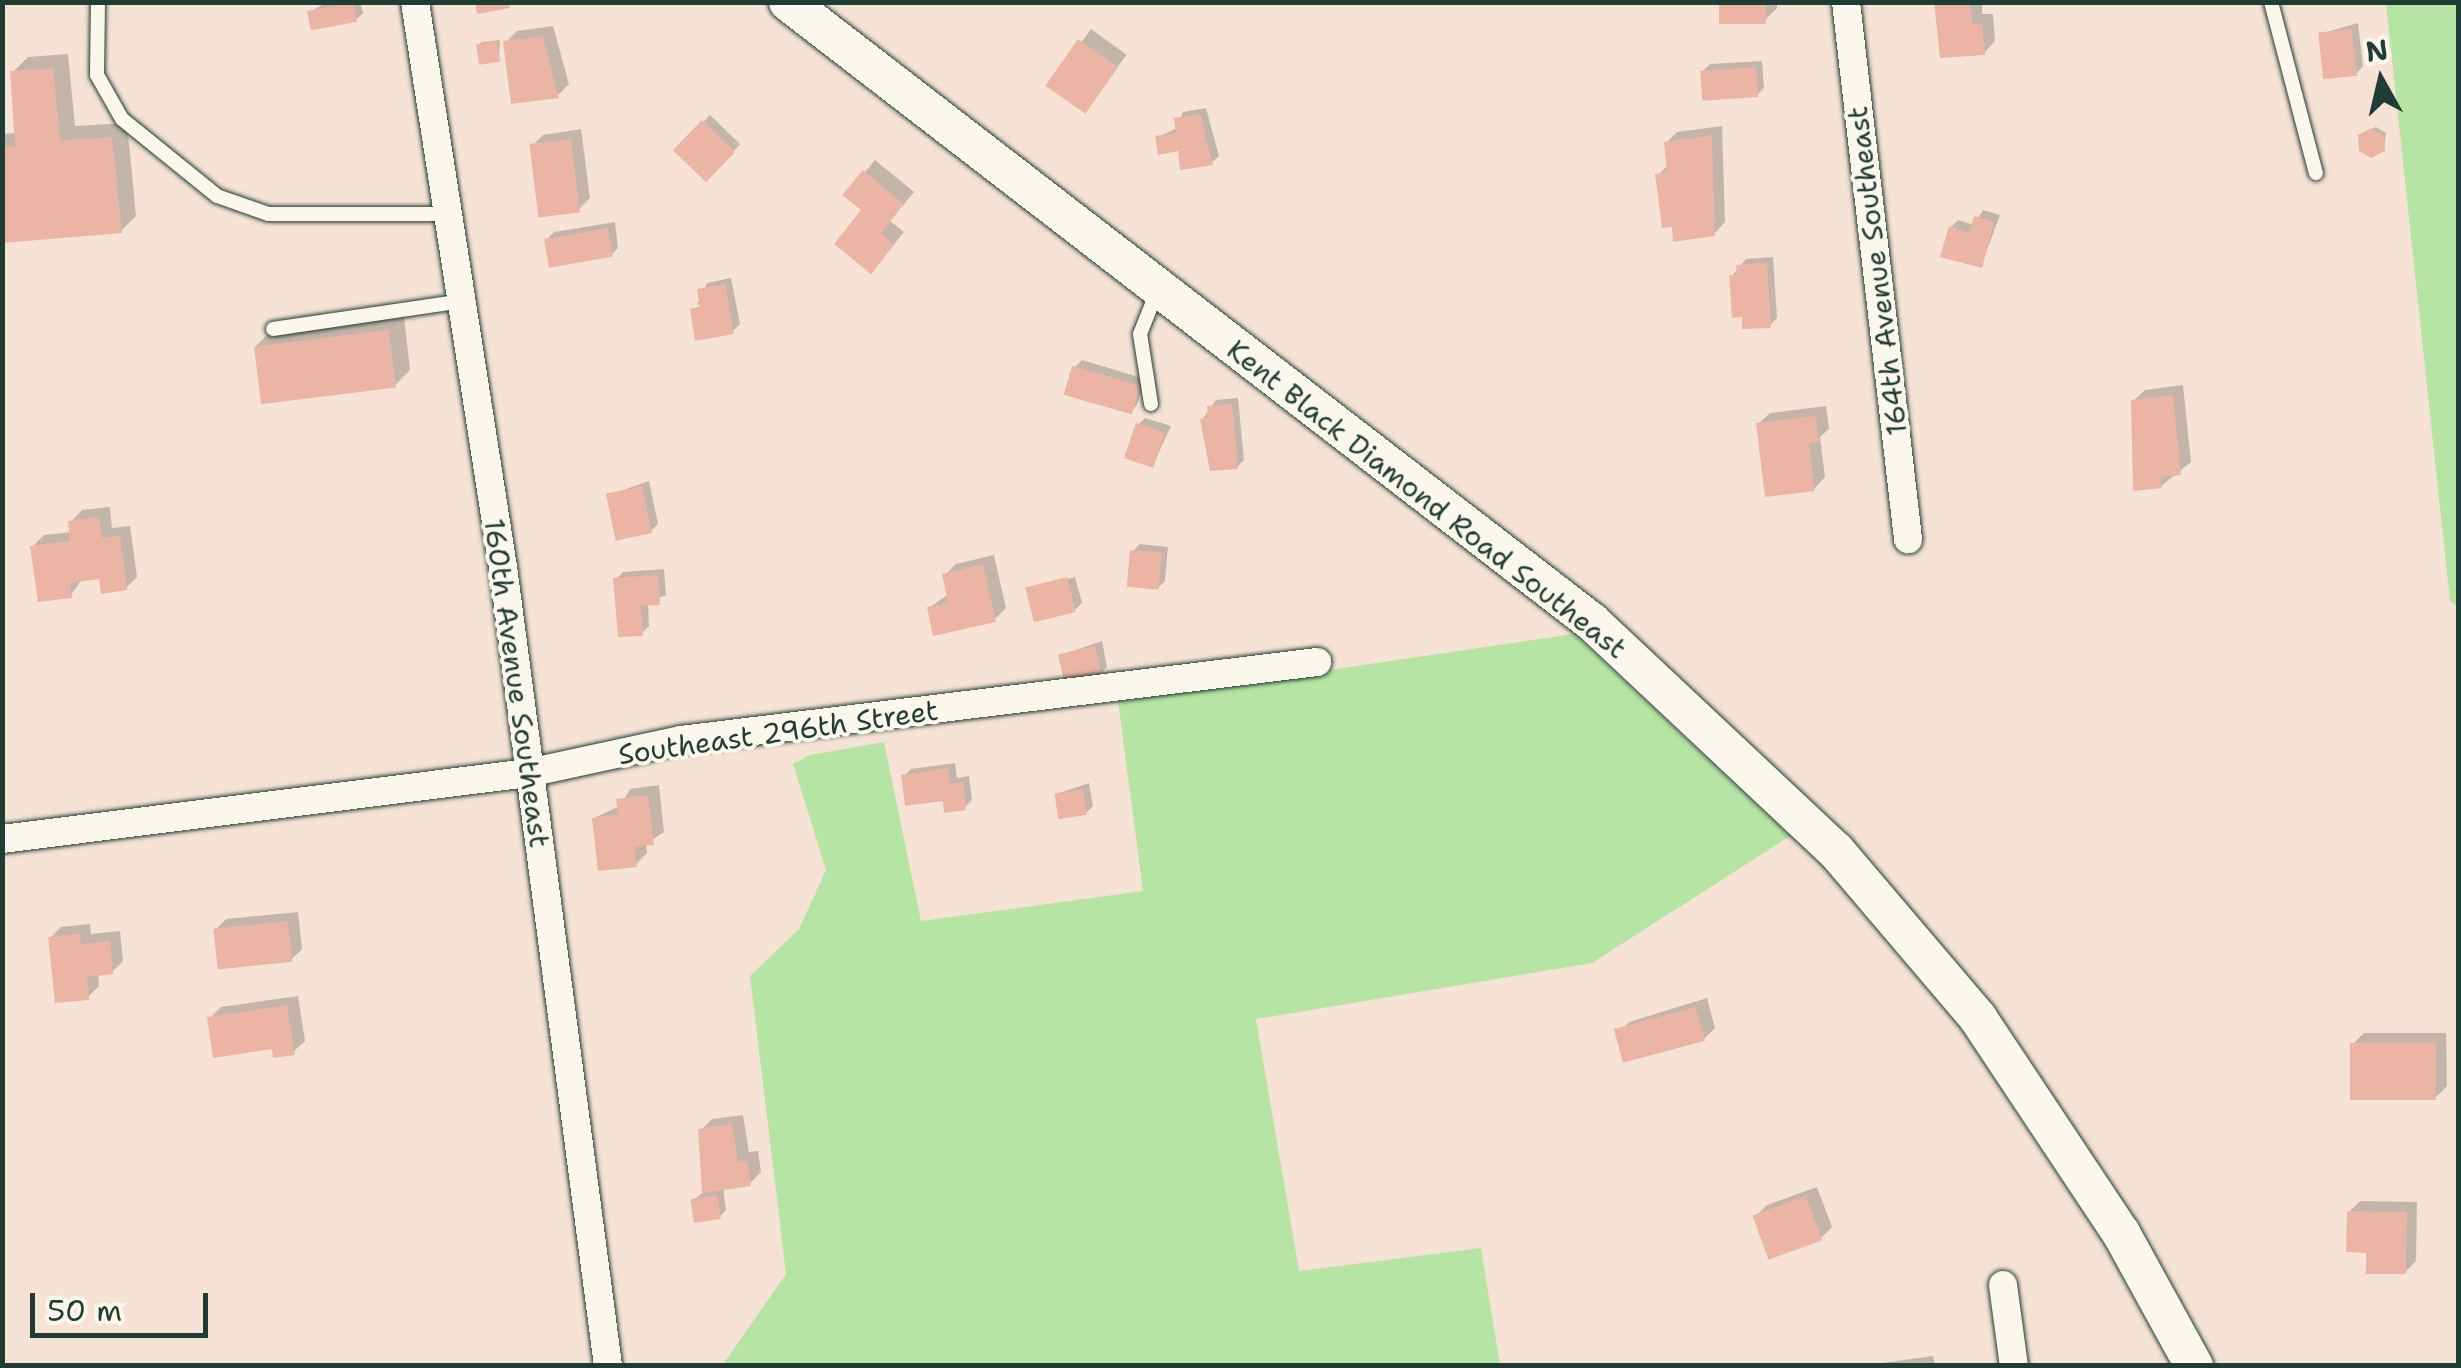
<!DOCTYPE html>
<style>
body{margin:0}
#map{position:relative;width:2461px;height:1368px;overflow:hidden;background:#f6e3d6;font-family:"Shantell Sans",sans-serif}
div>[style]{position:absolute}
.green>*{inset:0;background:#b5e4a4}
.shadow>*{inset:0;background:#0003;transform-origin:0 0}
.building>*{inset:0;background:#ecb4a4;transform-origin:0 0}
.roads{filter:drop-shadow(0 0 2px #1f3d34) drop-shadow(0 0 2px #1f3d34)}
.lane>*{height:14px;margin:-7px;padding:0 7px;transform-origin:7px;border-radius:7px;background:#fbf7ec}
.street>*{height:28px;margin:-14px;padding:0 14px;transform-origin:14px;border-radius:14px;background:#fbf7ec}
.secondary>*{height:38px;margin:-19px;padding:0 19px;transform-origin:19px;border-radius:19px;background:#fbf7ec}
span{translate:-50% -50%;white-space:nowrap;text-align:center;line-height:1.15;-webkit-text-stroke:8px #fbf7ec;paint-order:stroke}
.street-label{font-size:28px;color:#1f3d34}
.frame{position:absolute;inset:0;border:5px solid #1f3d34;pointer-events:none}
.north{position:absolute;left:2331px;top:30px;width:100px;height:100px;-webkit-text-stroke:8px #fbf7ec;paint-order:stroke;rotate:352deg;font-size:28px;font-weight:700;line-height:40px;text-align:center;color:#1f3d34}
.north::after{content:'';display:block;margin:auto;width:35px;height:45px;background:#1f3d34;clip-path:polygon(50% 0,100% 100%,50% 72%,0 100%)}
.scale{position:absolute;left:30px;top:1293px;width:178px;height:45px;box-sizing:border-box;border:5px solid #1f3d34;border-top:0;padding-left:12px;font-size:30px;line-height:35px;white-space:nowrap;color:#1f3d34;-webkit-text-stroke:8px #fbf7ec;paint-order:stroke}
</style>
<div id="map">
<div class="green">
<i style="clip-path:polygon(2386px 3px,2458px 3px,2458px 607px,2450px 601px)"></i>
<i style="clip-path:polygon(1574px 634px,1790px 836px,1592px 963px,1256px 1019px,1299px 1271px,1481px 1248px,1500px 1365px,722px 1366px,786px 1274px,750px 976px,799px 929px,826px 870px,793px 764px,810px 755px,884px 742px,921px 921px,1143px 891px,1118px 701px)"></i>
</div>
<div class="shadow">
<i style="clip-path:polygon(327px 2px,360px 2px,363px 13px,356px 20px,310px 12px)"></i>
<i style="clip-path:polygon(1722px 2px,1777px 2px,1777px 8px,1766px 19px)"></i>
<i style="clip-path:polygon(1937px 2px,1982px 2px,1982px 14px,1993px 14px,1995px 41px,1984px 53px)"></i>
<i style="clip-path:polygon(2358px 23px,2363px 66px,2356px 74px,2320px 34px)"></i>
<i style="clip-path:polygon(553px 26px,569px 84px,558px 95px,506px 42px,517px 31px)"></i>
<i style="left:1091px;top:29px;width:44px;height:71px;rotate:36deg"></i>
<i style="clip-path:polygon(500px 40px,499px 60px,479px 45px,482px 42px)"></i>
<i style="clip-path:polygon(68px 54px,75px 126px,127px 123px,136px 216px,121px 231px,2px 240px,2px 134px,17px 133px,13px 72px,28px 57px)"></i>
<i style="clip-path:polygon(1762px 61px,1764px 88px,1757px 95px,1703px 71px,1710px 64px)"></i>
<i style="clip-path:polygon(1206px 108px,1219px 156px,1212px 162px,1158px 137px,1177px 128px,1183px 112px)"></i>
<i style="left:710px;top:115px;width:42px;height:49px;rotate:44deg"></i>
<i style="clip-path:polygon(1722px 126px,1725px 222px,1714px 234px,1674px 224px,1658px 175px,1669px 164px,1666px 143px,1677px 132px)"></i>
<i style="clip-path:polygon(2376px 127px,2386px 133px,2384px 149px,2364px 133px)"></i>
<i style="clip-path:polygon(581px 129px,590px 198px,579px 209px,532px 146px,543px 135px)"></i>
<i style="clip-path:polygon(875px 160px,914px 192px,890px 221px,904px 232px,882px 259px,864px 210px,846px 195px)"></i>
<i style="clip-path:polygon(1983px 210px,2000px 215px,1981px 266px,1951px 227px,1958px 220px,1974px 225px)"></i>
<i style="clip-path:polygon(615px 222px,618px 248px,611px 255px,547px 239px,554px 232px)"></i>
<i style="clip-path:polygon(1773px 257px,1777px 318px,1770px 325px,1732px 276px,1746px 259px)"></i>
<i style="clip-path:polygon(731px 278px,740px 324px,733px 331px,692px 309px,712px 302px,697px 305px,707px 283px)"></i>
<i style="clip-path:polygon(404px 316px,410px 370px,394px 386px,256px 346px,271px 331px)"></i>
<i style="clip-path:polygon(1082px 360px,1145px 379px,1137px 405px,1130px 412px,1075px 367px)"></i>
<i style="clip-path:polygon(2183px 385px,2191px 462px,2161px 486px,2133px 401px,2145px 390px)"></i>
<i style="clip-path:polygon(1238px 398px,1244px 460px,1237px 467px,1202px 420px,1216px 400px)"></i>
<i style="clip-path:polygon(1826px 406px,1829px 429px,1820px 437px,1825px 477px,1814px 489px,1758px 424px,1770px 413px)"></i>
<i style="clip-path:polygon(1145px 418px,1171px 426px,1153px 465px,1138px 425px)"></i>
<i style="clip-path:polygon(649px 481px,658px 524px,651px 531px,609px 495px)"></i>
<i style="clip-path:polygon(110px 507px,112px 528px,130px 526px,137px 577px,126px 588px,102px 576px,82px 579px,71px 595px,33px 546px,44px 535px,72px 532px,71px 522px,82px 510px)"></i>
<i style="clip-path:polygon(1140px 544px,1168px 547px,1165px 581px,1158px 588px,1133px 551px)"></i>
<i style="clip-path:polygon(994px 555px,1006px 608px,995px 619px,930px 607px,949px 594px,945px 575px,956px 564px)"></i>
<i style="clip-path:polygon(664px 569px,666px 595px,648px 603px,649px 626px,642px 633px,616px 579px,623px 572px)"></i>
<i style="clip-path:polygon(1075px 577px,1082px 603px,1075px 610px,1028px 589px)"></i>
<i style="clip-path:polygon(1102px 641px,1107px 667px,1100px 674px,1061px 655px)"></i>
<i style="clip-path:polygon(955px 763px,957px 778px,969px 776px,972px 800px,965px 807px,904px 776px,911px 769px)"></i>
<i style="clip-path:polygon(1089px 783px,1093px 806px,1086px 813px,1056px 794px)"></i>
<i style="clip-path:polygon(659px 785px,664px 832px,646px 844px,647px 853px,636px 864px,594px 818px,620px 806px,630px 789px)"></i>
<i style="clip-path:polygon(298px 912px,302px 949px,291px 960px,215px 930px,226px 919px)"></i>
<i style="clip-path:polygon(90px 924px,91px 934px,120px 931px,123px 961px,112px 972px,98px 973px,99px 986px,88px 997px,50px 938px,61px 927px)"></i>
<i style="clip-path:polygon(298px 996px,305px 1041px,293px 1052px,210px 1018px,221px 1007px)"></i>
<i style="clip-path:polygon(1707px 998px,1715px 1028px,1704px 1039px,1618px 1033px,1629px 1022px)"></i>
<i style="clip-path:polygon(2364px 1033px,2446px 1033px,2447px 1086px,2436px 1097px,2353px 1044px)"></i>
<i style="clip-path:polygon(743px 1115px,749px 1152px,758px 1151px,761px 1172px,750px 1183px,723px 1187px,726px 1210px,719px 1217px,693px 1200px,704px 1192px,701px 1130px,712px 1119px)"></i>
<i style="clip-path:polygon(1817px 1187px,1832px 1227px,1821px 1238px,1756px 1216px,1767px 1205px)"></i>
<i style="clip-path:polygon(2360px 1201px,2417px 1202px,2416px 1261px,2405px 1272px,2368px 1250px,2349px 1212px)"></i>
<i style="clip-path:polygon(1933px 1356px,1935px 1366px,1867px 1366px,1867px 1365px)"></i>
</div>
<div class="building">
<i style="left:353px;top:2px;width:20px;height:47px;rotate:79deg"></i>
<i style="clip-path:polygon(475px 2px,509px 2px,510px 8px,477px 14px)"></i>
<i style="left:1719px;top:2px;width:47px;height:22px"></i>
<i style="clip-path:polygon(1934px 2px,1970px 2px,1972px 24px,1982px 24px,1985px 55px,1940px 58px)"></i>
<i style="left:2352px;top:29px;width:47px;height:34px;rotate:84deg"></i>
<i style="clip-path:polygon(543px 36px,559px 98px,511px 104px,503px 41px)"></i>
<i style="left:1078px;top:39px;width:49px;height:57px;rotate:35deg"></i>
<i style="left:497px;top:41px;width:21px;height:21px;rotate:82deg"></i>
<i style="left:1756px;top:67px;width:30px;height:56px;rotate:86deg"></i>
<i style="clip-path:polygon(53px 68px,60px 140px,112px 137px,122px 233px,2px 243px,2px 147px,15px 146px,10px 71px)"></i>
<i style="clip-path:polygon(1200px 114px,1213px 165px,1180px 170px,1178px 151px,1158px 155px,1155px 136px,1176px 133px,1174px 118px)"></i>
<i style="left:702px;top:120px;width:46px;height:42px;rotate:44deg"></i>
<i style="clip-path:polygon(2371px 128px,2384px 136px,2385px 151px,2371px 158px,2359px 151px,2358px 135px)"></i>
<i style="clip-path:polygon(1712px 135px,1715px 236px,1673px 242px,1672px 227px,1662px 228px,1655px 174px,1667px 172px,1664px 142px)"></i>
<i style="left:571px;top:139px;width:74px;height:42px;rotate:83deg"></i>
<i style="clip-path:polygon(863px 170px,904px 204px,881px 233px,894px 245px,871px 274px,834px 244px,861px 210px,842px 195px)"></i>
<i style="clip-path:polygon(1974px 216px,1994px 222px,1982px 268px,1940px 257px,1949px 226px,1969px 232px)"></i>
<i style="left:608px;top:228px;width:29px;height:65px;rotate:80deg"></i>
<i style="clip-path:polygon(1767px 263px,1771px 328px,1742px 329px,1742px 317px,1732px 318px,1729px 275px,1737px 275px,1736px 265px)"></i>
<i style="clip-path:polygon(725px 284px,734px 334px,695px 341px,690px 309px,700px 307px,697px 289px)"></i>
<i style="left:389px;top:330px;width:58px;height:136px;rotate:83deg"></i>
<i style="left:1072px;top:366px;width:71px;height:30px;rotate:16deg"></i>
<i style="clip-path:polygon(2173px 395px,2181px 475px,2161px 477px,2162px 488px,2133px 491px,2131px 400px)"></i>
<i style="clip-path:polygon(1232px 404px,1238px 469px,1210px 471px,1200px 419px,1208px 418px,1207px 406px)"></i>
<i style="clip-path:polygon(1816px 416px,1819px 442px,1809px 443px,1815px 491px,1765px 497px,1756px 423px)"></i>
<i style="left:1136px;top:423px;width:31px;height:37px;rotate:19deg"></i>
<i style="left:642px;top:486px;width:48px;height:37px;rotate:78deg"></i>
<i style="clip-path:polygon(99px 517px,102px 538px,120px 536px,127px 590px,101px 594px,99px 579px,70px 583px,72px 598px,38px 602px,30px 546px,70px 541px,68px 521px)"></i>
<i style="left:1130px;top:550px;width:32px;height:37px;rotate:5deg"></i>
<i style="clip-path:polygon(983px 564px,996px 622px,933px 636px,927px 607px,948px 602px,942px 574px)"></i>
<i style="clip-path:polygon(658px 575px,660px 605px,641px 606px,643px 636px,618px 637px,613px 578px)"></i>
<i style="left:1067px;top:577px;width:36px;height:43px;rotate:76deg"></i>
<i style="left:1095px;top:646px;width:32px;height:38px;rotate:77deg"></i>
<i style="clip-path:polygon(948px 768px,950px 784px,963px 782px,966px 810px,944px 813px,943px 801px,905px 806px,901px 775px)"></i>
<i style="left:1083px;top:789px;width:26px;height:29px;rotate:81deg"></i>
<i style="clip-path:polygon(648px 795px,654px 845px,635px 847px,637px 867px,598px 871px,592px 818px,618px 814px,616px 799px)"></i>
<i style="left:288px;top:921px;width:41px;height:75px;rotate:84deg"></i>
<i style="clip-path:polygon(80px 934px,81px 944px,110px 941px,113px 974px,87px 977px,89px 1000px,55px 1003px,48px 937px)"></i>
<i style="clip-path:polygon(287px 1005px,295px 1055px,273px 1058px,272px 1049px,213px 1058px,207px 1017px)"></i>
<i style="left:1696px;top:1007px;width:35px;height:85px;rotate:75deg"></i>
<i style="left:2350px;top:1043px;width:86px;height:57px"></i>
<i style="clip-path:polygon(732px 1124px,738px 1162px,747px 1161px,751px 1186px,702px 1193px,698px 1129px)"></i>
<i style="left:717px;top:1195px;width:24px;height:27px;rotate:81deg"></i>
<i style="left:1806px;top:1196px;width:47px;height:57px;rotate:70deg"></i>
<i style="clip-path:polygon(2347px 1211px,2407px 1212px,2406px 1274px,2366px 1274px,2366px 1253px,2346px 1252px)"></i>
</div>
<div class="roads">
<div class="lane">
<i style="left:98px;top:2px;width:73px;rotate:90.8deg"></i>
<i style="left:97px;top:75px;width:51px;rotate:60.4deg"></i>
<i style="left:122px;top:119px;width:122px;rotate:39deg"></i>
<i style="left:217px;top:196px;width:54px;rotate:19.4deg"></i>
<i style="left:268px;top:214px;width:180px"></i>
<i style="left:2271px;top:2px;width:177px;rotate:75.3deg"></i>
<i style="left:273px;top:329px;width:191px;rotate:-8.4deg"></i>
<i style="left:1151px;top:404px;width:71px;rotate:-98.9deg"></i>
<i style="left:1140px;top:334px;width:48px;rotate:-68.2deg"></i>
</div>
<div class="street">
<i style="left:415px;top:2px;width:572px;rotate:81.15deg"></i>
<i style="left:503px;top:567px;width:806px;rotate:82.51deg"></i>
<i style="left:1846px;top:2px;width:541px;rotate:83.41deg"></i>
<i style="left:2px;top:839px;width:530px;rotate:-7.15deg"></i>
<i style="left:528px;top:773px;width:157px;rotate:-12.2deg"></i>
<i style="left:681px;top:740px;width:641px;rotate:-6.99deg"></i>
<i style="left:2003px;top:1285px;width:82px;rotate:82.3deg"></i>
</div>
<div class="secondary">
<i style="left:788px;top:2px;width:1015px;rotate:37.64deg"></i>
<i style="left:1592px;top:622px;width:335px;rotate:43.2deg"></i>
<i style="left:1836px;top:851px;width:219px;rotate:49.6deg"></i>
<i style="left:1978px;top:1018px;width:258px;rotate:56.4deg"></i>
<i style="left:2121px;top:1233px;width:152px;rotate:61.2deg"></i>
</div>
</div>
<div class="street-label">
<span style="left:1877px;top:271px;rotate:-97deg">164th Avenue Southeast</span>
<span style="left:1427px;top:499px;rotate:38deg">Kent Black Diamond Road Southeast</span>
<span style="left:517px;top:683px;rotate:82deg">160th Avenue Southeast</span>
<span style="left:778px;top:732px;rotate:-8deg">Southeast 296th Street</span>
</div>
<div class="frame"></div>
<div class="north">N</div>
<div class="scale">50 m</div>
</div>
